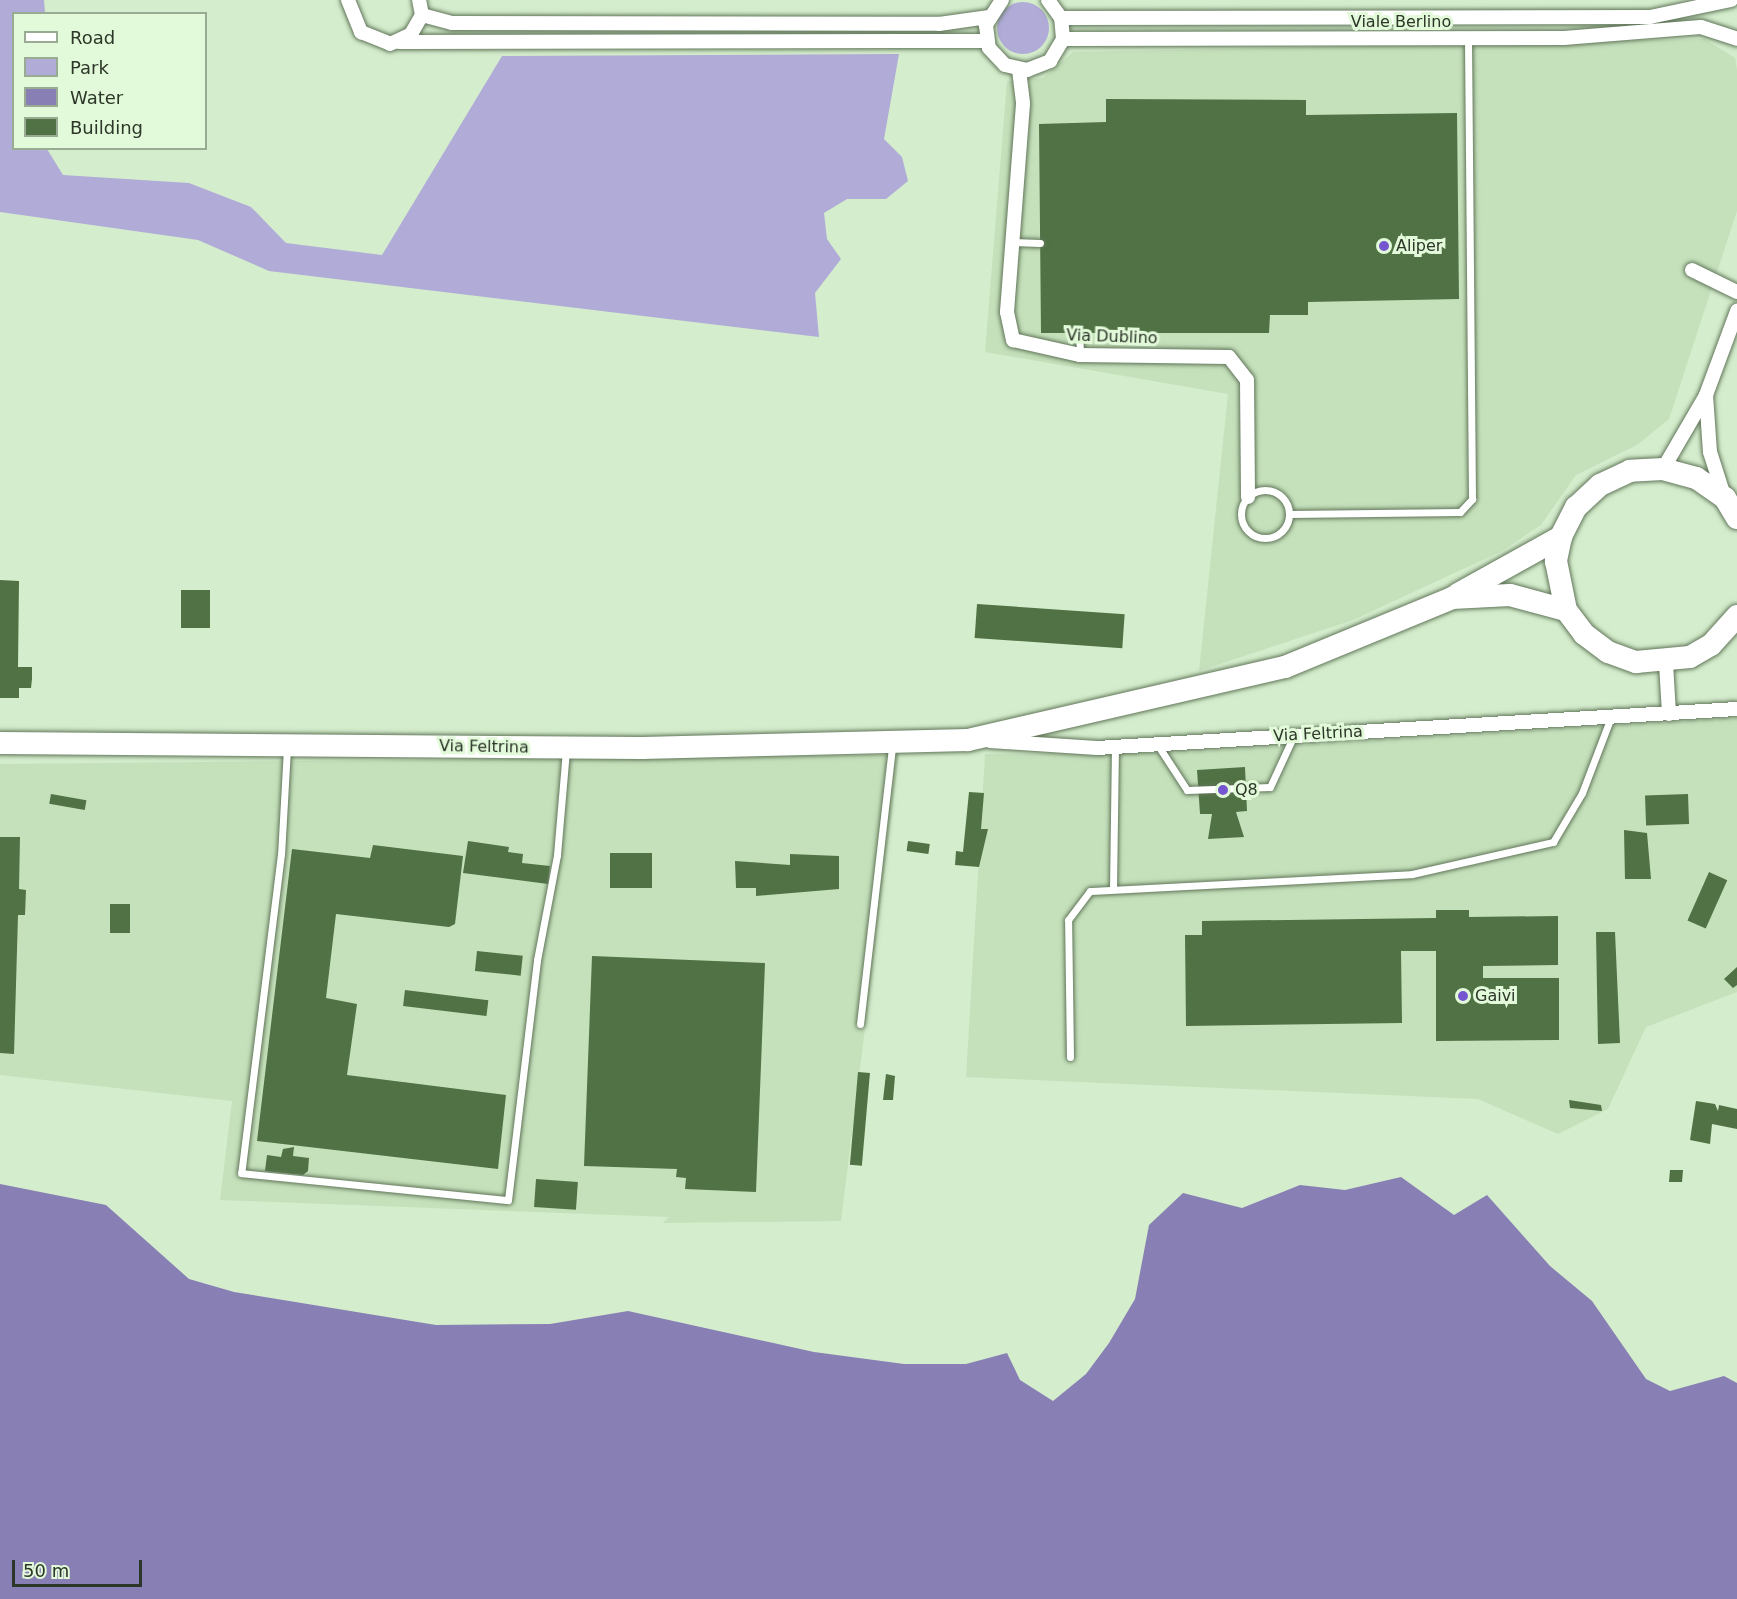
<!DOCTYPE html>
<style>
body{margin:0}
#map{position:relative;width:1737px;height:1599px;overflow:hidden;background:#d4edcc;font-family:"DejaVu Sans",sans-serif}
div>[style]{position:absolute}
.built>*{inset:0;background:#c5e1bb}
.green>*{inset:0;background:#b1abd8}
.round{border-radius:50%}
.water>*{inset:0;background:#887fb4}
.building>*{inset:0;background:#507244;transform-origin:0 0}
.roads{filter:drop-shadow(0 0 2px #61765a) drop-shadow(0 0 2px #61765a)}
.lane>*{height:7px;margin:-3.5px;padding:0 3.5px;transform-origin:3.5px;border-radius:3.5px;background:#fff}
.lane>.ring{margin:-3.5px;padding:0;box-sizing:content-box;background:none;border:7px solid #fff;border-radius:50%}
.street>*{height:14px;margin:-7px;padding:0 7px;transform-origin:7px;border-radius:7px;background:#fff}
.primary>*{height:22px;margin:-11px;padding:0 11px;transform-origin:11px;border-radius:11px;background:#fff}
.dots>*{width:16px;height:16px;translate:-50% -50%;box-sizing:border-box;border:3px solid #e2fad9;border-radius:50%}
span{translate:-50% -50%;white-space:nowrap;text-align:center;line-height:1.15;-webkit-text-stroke:6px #e2fad9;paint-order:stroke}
.street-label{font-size:16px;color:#2c3629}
.poi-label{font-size:16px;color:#2c3629}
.left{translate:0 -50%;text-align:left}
.legend{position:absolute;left:12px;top:12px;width:195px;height:138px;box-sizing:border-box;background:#e2fad9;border:2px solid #99ac93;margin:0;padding:8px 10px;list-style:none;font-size:18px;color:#2c3629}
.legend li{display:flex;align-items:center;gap:12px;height:30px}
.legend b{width:30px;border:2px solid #99ac93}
.scale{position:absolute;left:12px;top:1560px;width:130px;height:27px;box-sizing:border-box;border:3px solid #2c3629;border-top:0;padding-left:8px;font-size:18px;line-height:21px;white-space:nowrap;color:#2c3629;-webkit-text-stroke:4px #e2fad9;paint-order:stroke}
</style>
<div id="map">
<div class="built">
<i style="clip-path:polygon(1705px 39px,1735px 58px,1737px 70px,1737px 211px,1669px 419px,1637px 445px,1576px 475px,1541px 525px,1502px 551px,1353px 620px,1199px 671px,1228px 394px,985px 352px,1007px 81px,1043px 78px,1073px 52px)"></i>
<i style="clip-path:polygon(1737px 718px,1737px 992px,1646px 1027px,1608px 1109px,1558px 1134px,1478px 1099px,966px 1077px,985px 754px,1179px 753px)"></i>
<i style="clip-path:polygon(899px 755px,841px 1221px,663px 1223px,669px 1217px,220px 1200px,232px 1101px,0 1075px,0 764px)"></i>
</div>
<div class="green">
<i style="clip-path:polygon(0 0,44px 0,45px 13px,14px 14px,14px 148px,47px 149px,63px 175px,189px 183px,251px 207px,286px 243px,382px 255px,502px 56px,899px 54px,884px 139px,902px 157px,908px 181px,886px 199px,847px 199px,824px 213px,827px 239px,841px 259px,815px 293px,819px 337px,269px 271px,198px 240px,0 212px)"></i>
<i class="round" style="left:997px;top:2px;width:52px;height:52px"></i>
</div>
<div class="water">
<i style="clip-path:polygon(1401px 1177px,1454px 1215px,1487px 1195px,1550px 1266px,1592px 1301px,1646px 1379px,1670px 1391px,1724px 1376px,1737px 1383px,1737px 1599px,0 1599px,0 1184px,106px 1205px,189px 1279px,234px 1292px,436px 1325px,550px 1324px,628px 1311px,814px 1352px,904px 1364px,966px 1364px,1007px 1353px,1020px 1380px,1053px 1401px,1086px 1374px,1109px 1343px,1135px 1299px,1149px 1225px,1183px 1193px,1242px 1208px,1300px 1185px,1345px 1190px)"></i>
</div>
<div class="building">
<i style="clip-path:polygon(1106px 99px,1306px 100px,1306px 115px,1457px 113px,1459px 299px,1308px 302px,1308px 315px,1270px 315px,1269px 333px,1041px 333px,1039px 124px,1106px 122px)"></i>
<i style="clip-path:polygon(0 580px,19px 581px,18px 667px,32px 667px,32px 679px,31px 688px,19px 688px,19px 698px,0 698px)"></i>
<i style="left:181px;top:590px;width:29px;height:38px"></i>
<i style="left:977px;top:604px;width:148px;height:34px;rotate:4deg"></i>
<i style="clip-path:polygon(1245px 767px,1247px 811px,1236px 812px,1244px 837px,1208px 839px,1212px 814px,1200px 814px,1197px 770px)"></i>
<i style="clip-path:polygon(969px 792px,984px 793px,981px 829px,988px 829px,979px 867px,955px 865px,956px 851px,963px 852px)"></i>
<i style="left:51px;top:794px;width:36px;height:10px;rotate:10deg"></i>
<i style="left:1688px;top:794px;width:30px;height:43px;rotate:88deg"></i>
<i style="clip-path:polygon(1624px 830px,1647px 833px,1651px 879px,1625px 879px)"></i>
<i style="clip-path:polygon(0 837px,20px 837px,19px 889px,26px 890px,25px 915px,18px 915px,14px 1054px,0 1053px)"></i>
<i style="clip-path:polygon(468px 841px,509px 847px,508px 852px,523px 854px,522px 863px,550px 866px,548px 884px,463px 873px)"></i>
<i style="left:908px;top:841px;width:22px;height:10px;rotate:8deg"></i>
<i style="clip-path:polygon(373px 845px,463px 856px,455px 924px,449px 927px,336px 914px,326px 998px,357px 1004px,347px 1075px,506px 1095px,498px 1169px,257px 1141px,292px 849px,370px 858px)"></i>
<i style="left:610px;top:853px;width:42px;height:35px"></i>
<i style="clip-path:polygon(790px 854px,839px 856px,839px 889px,756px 896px,756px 888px,736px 888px,735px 861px,790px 865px)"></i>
<i style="left:1709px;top:872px;width:20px;height:53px;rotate:24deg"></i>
<i style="left:110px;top:904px;width:20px;height:29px"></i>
<i style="clip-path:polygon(1436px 910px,1469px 910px,1469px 917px,1558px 916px,1558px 965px,1483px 966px,1483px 978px,1559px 978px,1559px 1040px,1436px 1041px,1436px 951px,1401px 951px,1402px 1023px,1186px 1026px,1185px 935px,1202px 935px,1202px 921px,1436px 918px)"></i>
<i style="clip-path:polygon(1596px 932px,1615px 932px,1620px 1043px,1598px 1044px)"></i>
<i style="left:477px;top:951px;width:46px;height:20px;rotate:6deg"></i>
<i style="clip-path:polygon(592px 956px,765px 963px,756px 1192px,685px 1189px,686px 1178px,676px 1177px,677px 1169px,584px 1166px)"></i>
<i style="clip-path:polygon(1737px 967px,1737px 985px,1733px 988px,1724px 979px)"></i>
<i style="left:405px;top:990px;width:84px;height:16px;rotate:7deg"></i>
<i style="left:858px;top:1072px;width:12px;height:93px;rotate:5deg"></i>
<i style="clip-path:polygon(886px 1074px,895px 1076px,893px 1100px,883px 1100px)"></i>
<i style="clip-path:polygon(1569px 1100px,1601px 1105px,1602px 1111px,1570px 1108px)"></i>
<i style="clip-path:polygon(1696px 1101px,1715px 1104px,1718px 1111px,1719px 1105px,1737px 1109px,1737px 1129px,1712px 1124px,1710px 1144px,1690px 1140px)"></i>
<i style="clip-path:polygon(294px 1147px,293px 1156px,309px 1158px,308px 1171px,303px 1175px,265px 1171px,267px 1155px,281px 1157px,283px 1149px)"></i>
<i style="clip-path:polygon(1670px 1170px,1683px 1170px,1682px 1182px,1669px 1182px)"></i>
<i style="left:536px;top:1179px;width:42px;height:28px;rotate:4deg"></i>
</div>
<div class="roads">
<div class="lane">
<i style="left:1013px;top:242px;width:27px;rotate:2deg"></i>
<i style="left:1079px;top:333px;width:22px;rotate:87deg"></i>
<i class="ring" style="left:1241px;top:490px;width:41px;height:41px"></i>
<i style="left:1289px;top:514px;width:171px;rotate:-0.7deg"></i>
<i style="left:1460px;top:512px;width:18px;rotate:-47deg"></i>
<i style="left:1472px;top:499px;width:461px;rotate:-90.5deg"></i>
<i style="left:1157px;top:744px;width:55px;rotate:56.9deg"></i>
<i style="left:1187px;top:790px;width:83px;rotate:-2.1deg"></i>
<i style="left:1270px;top:787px;width:57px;rotate:-65.2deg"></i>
<i style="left:287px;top:748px;width:106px;rotate:93.2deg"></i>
<i style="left:281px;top:854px;width:321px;rotate:97.1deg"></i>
<i style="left:241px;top:1173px;width:268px;rotate:5.8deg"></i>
<i style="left:508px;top:1200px;width:242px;rotate:-83.1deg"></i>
<i style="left:537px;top:960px;width:107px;rotate:-79.2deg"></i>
<i style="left:557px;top:855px;width:104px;rotate:-85.1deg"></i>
<i style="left:1113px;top:889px;width:143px;rotate:-89.2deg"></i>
<i style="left:860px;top:1024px;width:280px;rotate:-83.4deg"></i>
<i style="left:1070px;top:1057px;width:137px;rotate:-90.8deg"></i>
<i style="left:1068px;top:920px;width:36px;rotate:-53deg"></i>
<i style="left:1090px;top:891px;width:322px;rotate:-3deg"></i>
<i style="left:1412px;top:874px;width:145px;rotate:-12.8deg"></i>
<i style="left:1553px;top:842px;width:57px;rotate:-59.4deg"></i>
<i style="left:1582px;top:793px;width:81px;rotate:-69.1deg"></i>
</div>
<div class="street">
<i style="left:348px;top:0;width:35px;rotate:68deg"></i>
<i style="left:361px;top:32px;width:31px;rotate:22deg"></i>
<i style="left:390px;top:44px;width:23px;rotate:-25deg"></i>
<i style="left:411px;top:34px;width:22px;rotate:-60deg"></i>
<i style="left:422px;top:15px;width:15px;rotate:-101deg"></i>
<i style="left:1002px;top:0;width:30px;rotate:123deg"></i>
<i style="left:986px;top:25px;width:23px;rotate:83deg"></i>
<i style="left:989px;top:48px;width:23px;rotate:47deg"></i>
<i style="left:1005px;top:65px;width:23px;rotate:13deg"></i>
<i style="left:1027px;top:70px;width:25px;rotate:-21deg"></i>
<i style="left:1050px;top:61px;width:26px;rotate:-59deg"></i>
<i style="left:1063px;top:39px;width:21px;rotate:-95deg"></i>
<i style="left:1061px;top:18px;width:22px;rotate:-126deg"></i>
<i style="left:422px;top:15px;width:31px;rotate:15deg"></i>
<i style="left:452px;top:23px;width:487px;rotate:0.1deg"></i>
<i style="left:939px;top:24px;width:49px;rotate:-8.1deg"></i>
<i style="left:1061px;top:18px;width:589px;rotate:-0.1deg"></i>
<i style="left:1650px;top:17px;width:83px;rotate:-11.9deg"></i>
<i style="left:1063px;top:39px;width:501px;rotate:-0.11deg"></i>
<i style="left:1564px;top:38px;width:137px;rotate:-4.6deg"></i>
<i style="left:1701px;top:27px;width:38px;rotate:18deg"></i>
<i style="left:399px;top:42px;width:588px;rotate:-0.1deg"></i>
<i style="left:1019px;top:70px;width:34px;rotate:83deg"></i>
<i style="left:1023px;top:104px;width:209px;rotate:94.4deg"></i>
<i style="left:1007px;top:312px;width:29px;rotate:78deg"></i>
<i style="left:1013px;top:340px;width:69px;rotate:12.6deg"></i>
<i style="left:1080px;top:355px;width:149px;rotate:0.8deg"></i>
<i style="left:1229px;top:357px;width:29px;rotate:52deg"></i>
<i style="left:1247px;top:380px;width:117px;rotate:89.5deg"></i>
<i style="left:1692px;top:270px;width:50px;rotate:26.1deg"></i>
<i style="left:1706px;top:395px;width:57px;rotate:86deg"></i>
<i style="left:1710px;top:452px;width:46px;rotate:72.3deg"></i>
<i style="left:1663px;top:469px;width:86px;rotate:-59.8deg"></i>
<i style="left:1706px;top:395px;width:90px;rotate:-69.7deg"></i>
<i style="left:1666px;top:663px;width:51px;rotate:86.6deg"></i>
<i style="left:990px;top:741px;width:107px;rotate:3.7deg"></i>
<i style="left:1097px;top:748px;width:641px;rotate:-3.49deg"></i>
</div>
<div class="primary">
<i style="left:1737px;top:518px;width:23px;rotate:-121deg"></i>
<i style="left:1725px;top:498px;width:35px;rotate:-145deg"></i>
<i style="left:1696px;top:478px;width:34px;rotate:-165deg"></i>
<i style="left:1663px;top:469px;width:33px;rotate:177deg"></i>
<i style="left:1630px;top:471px;width:33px;rotate:155deg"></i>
<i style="left:1600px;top:485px;width:33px;rotate:137deg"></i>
<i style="left:1576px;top:507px;width:34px;rotate:117deg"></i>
<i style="left:1561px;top:537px;width:25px;rotate:102deg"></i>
<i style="left:1556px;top:561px;width:50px;rotate:78.5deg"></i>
<i style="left:1566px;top:610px;width:30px;rotate:53deg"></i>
<i style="left:1584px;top:634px;width:30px;rotate:37deg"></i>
<i style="left:1608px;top:652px;width:30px;rotate:20deg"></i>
<i style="left:1636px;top:662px;width:54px;rotate:-5.3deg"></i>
<i style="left:1690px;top:657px;width:24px;rotate:-30deg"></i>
<i style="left:1711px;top:645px;width:39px;rotate:-48deg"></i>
<i style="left:1458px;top:594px;width:118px;rotate:-29deg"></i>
<i style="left:0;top:743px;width:642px;rotate:0.45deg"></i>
<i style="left:642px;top:748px;width:326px;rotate:-1.4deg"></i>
<i style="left:968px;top:740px;width:325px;rotate:-13deg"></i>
<i style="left:1285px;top:667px;width:181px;rotate:-22.4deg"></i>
<i style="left:1452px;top:598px;width:58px;rotate:-3deg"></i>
<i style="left:1510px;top:595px;width:58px;rotate:15deg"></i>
</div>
</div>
<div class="dots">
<i style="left:1384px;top:246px;background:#7656d0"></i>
<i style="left:1223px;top:790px;background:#7656d0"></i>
<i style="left:1463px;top:996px;background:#7656d0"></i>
</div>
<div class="street-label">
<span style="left:1401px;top:22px">Viale Berlino</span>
<span style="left:1112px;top:337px;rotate:2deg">Via Dublino</span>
<span style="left:1318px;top:734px;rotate:-3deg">Via Feltrina</span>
<span style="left:484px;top:747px;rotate:1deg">Via Feltrina</span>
</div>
<div class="poi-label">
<span class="left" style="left:1396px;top:246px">Aliper</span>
<span class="left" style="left:1235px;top:790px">Q8</span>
<span class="left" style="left:1475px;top:996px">Gaivi</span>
</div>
<ul class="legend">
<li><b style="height:8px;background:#fff"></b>Road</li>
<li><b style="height:16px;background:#b1abd8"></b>Park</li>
<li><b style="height:16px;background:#887fb4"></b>Water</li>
<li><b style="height:16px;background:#507244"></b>Building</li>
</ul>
<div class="scale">50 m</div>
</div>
